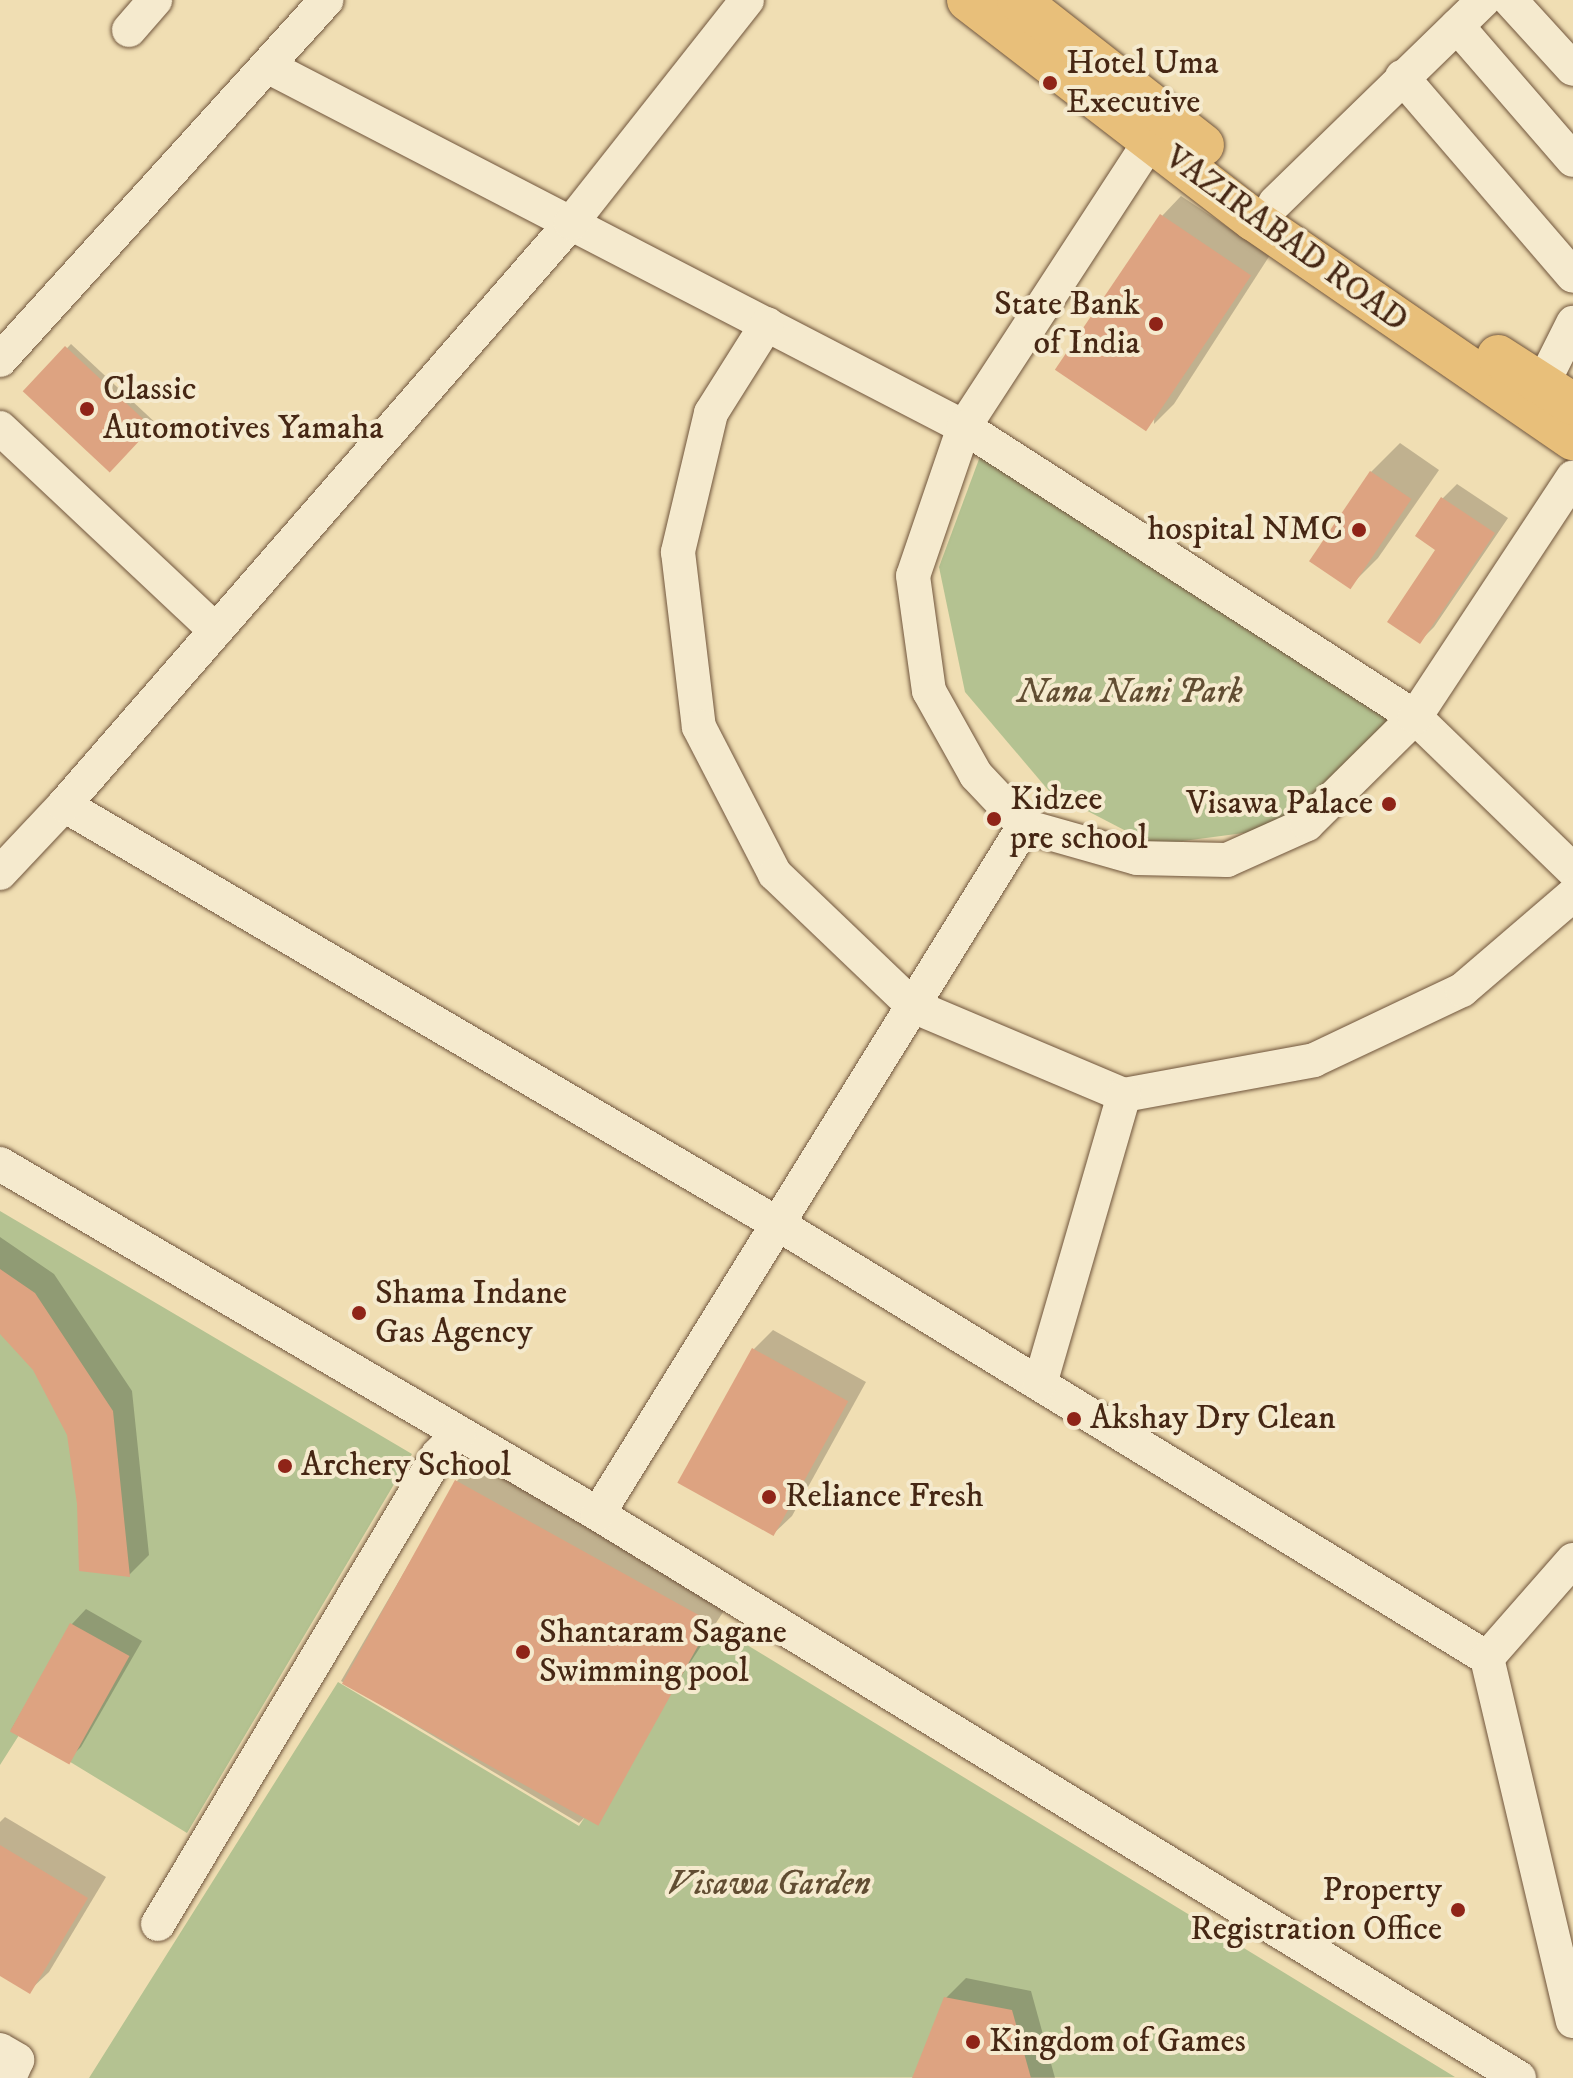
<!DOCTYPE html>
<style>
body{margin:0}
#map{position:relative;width:1573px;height:2078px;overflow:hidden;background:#f0deb3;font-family:"IM FELL DW Pica",serif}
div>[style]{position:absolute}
.green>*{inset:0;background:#b4c291}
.shadow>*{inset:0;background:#0003;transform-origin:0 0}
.building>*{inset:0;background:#dda381;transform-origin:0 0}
.roads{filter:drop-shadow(0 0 2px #70553c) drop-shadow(0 0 2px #70553c)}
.minor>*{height:34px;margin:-17px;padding:0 17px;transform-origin:17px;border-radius:17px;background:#f5eace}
.major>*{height:42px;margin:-21px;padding:0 21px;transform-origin:21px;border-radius:21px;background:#e8bf7a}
.dots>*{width:22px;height:22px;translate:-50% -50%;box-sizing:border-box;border:4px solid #f5eace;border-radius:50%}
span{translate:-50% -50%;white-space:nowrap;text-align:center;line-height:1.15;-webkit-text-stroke:8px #f5eace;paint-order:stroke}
.poi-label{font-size:34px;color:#462714}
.left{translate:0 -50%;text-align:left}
.right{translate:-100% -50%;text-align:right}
.street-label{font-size:34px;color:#462714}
.park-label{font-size:34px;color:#624e33;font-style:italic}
</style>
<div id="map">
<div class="green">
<i style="clip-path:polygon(982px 451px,1395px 714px,1344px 772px,1274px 829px,1153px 845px,1049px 791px,965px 692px,939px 567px)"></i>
<i style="clip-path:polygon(0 1211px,412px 1454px,187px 1833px,21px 1732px,0 1765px)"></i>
<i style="clip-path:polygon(711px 1623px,1455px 2077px,89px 2078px,338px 1682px,579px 1826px)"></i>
</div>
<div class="shadow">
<i style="clip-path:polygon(1181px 196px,1270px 255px,1174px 404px,1154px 424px,1162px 216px)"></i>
<i style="left:71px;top:344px;width:114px;height:65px;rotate:43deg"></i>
<i style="clip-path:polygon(1400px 443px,1439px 470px,1378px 558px,1349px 587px,1310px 561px,1371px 472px)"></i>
<i style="clip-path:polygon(1457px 484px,1508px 518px,1434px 627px,1420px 641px,1438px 550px,1443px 498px)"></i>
<i style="clip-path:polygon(0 1237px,54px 1274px,132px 1391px,149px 1555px,129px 1575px,79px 1504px,69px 1434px,35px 1369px,0 1331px)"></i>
<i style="clip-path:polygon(773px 1330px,866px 1382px,792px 1516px,772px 1535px,754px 1349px)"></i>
<i style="clip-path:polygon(476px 1461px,729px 1603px,598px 1804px,579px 1823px,341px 1681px,457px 1481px)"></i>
<i style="clip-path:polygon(86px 1609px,142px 1641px,81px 1747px,66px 1761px,11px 1730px,72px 1624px)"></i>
<i style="clip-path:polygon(5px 1817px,106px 1877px,49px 1972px,29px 1991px,0 1973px,0 1822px)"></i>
<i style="clip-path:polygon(966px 1978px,1031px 1991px,1055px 2078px,914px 2078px,946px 1998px)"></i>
</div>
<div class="building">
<i style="left:1160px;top:214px;width:110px;height:188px;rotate:34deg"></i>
<i style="left:65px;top:346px;width:119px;height:62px;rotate:43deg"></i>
<i style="left:1370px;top:471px;width:50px;height:109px;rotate:34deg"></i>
<i style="clip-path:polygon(1441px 497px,1495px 533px,1420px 644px,1387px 622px,1435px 550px,1415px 536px)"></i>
<i style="clip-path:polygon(0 1269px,35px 1293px,113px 1411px,130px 1577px,79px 1571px,77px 1504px,67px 1435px,33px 1370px,0 1334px)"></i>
<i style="left:752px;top:1348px;width:110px;height:154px;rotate:29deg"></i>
<i style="left:455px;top:1480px;width:293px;height:233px;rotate:29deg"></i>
<i style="left:70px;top:1623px;width:68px;height:124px;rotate:29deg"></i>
<i style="clip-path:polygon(0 1845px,88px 1898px,30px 1994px,0 1976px)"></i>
<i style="clip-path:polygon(944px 1997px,1012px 2010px,1031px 2078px,912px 2078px)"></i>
</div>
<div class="roads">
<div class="minor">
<i style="left:1510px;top:0;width:93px;rotate:47.6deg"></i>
<i style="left:1457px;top:26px;width:177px;rotate:49.1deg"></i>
<i style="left:129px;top:30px;width:40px;rotate:-49deg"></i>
<i style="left:267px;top:66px;width:785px;rotate:27.38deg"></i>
<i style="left:964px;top:427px;width:536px;rotate:32.74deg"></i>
<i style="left:1415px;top:717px;width:220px;rotate:44.1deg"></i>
<i style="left:1402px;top:77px;width:262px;rotate:49.3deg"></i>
<i style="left:1164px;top:120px;width:366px;rotate:123.1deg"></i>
<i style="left:964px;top:427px;width:157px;rotate:108.9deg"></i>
<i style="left:913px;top:576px;width:116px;rotate:82.1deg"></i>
<i style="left:929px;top:691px;width:96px;rotate:60.8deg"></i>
<i style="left:976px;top:775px;width:70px;rotate:46.7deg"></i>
<i style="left:1024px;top:826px;width:117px;rotate:15.8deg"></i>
<i style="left:1137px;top:858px;width:90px;rotate:1.3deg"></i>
<i style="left:1227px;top:860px;width:88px;rotate:-24.2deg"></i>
<i style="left:1307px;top:824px;width:152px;rotate:-44.7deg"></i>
<i style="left:1415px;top:717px;width:287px;rotate:-56.6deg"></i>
<i style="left:1275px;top:203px;width:291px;rotate:-44.2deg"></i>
<i style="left:767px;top:324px;width:105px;rotate:122.2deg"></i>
<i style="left:711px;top:413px;width:143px;rotate:103.4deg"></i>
<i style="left:678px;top:552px;width:176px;rotate:83.2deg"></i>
<i style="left:699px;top:727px;width:165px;rotate:62.7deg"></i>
<i style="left:775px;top:874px;width:191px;rotate:43.7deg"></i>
<i style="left:913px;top:1006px;width:229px;rotate:22.9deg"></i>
<i style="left:1124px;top:1095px;width:193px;rotate:-10.4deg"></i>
<i style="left:1314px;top:1060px;width:164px;rotate:-25.3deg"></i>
<i style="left:1462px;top:990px;width:146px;rotate:-40.6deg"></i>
<i style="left:0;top:360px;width:486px;rotate:-47.8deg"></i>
<i style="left:1532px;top:405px;width:92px;rotate:-63.4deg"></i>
<i style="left:0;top:428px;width:296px;rotate:43.2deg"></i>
<i style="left:64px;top:805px;width:828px;rotate:30.41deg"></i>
<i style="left:778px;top:1224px;width:831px;rotate:31.47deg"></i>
<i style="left:0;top:873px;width:93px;rotate:-46.7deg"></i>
<i style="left:64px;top:805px;width:772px;rotate:-48.94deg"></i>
<i style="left:571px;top:223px;width:284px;rotate:-51.7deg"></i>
<i style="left:0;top:1164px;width:693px;rotate:30.34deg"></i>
<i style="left:598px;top:1514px;width:1080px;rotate:31.48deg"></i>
<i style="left:1040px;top:1384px;width:301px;rotate:-73.8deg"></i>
<i style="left:598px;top:1514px;width:809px;rotate:-58.23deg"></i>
<i style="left:1573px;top:1560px;width:130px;rotate:131.3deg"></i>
<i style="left:1487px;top:1658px;width:373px;rotate:76.7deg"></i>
<i style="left:158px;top:1924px;width:546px;rotate:-59.16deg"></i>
<i style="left:438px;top:1455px;width:30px;rotate:-46deg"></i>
<i style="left:0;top:2050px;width:20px;rotate:30deg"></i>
<i style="left:17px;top:2060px;width:20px;rotate:114deg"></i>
</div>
<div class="major">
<i style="left:968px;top:0;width:361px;rotate:37.6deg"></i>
<i style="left:1254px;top:220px;width:387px;rotate:34.5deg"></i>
<i style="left:1018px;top:0;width:235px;rotate:38.1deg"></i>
<i style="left:1498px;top:356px;width:89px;rotate:32.6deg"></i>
</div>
</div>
<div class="dots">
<i style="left:1050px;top:83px;background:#8f2418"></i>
<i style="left:1156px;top:324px;background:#8f2418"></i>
<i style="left:87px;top:409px;background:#8f2418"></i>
<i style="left:1359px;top:530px;background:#8f2418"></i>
<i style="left:1389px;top:804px;background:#8f2418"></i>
<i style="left:994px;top:819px;background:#8f2418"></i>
<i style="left:359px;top:1313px;background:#8f2418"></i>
<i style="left:1074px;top:1419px;background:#8f2418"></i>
<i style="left:285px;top:1466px;background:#8f2418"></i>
<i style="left:769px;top:1497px;background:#8f2418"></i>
<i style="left:523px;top:1652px;background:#8f2418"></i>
<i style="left:1458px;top:1910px;background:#8f2418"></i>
<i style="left:973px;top:2042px;background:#8f2418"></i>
</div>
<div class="poi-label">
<span class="left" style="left:1066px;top:83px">Hotel Uma<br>Executive</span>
<span class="right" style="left:1140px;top:324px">State Bank<br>of India</span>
<span class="left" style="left:103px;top:409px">Classic<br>Automotives Yamaha</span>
<span class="right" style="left:1343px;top:530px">hospital NMC</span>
<span class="left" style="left:1010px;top:819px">Kidzee<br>pre school</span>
<span class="right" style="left:1373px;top:804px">Visawa Palace</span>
<span class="left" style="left:375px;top:1313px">Shama Indane<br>Gas Agency</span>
<span class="left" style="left:1090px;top:1419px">Akshay Dry Clean</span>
<span class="left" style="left:301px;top:1466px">Archery School</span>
<span class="left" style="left:785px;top:1497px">Reliance Fresh</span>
<span class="left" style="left:539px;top:1652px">Shantaram Sagane<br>Swimming pool</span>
<span class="right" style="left:1442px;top:1910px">Property<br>Registration Office</span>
<span class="left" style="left:989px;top:2042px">Kingdom of Games</span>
</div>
<div class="street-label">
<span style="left:1286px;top:239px;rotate:36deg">VAZIRABAD ROAD</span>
</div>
<div class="park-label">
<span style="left:1130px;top:693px">Nana Nani Park</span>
<span style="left:769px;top:1885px">Visawa Garden</span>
</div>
</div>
